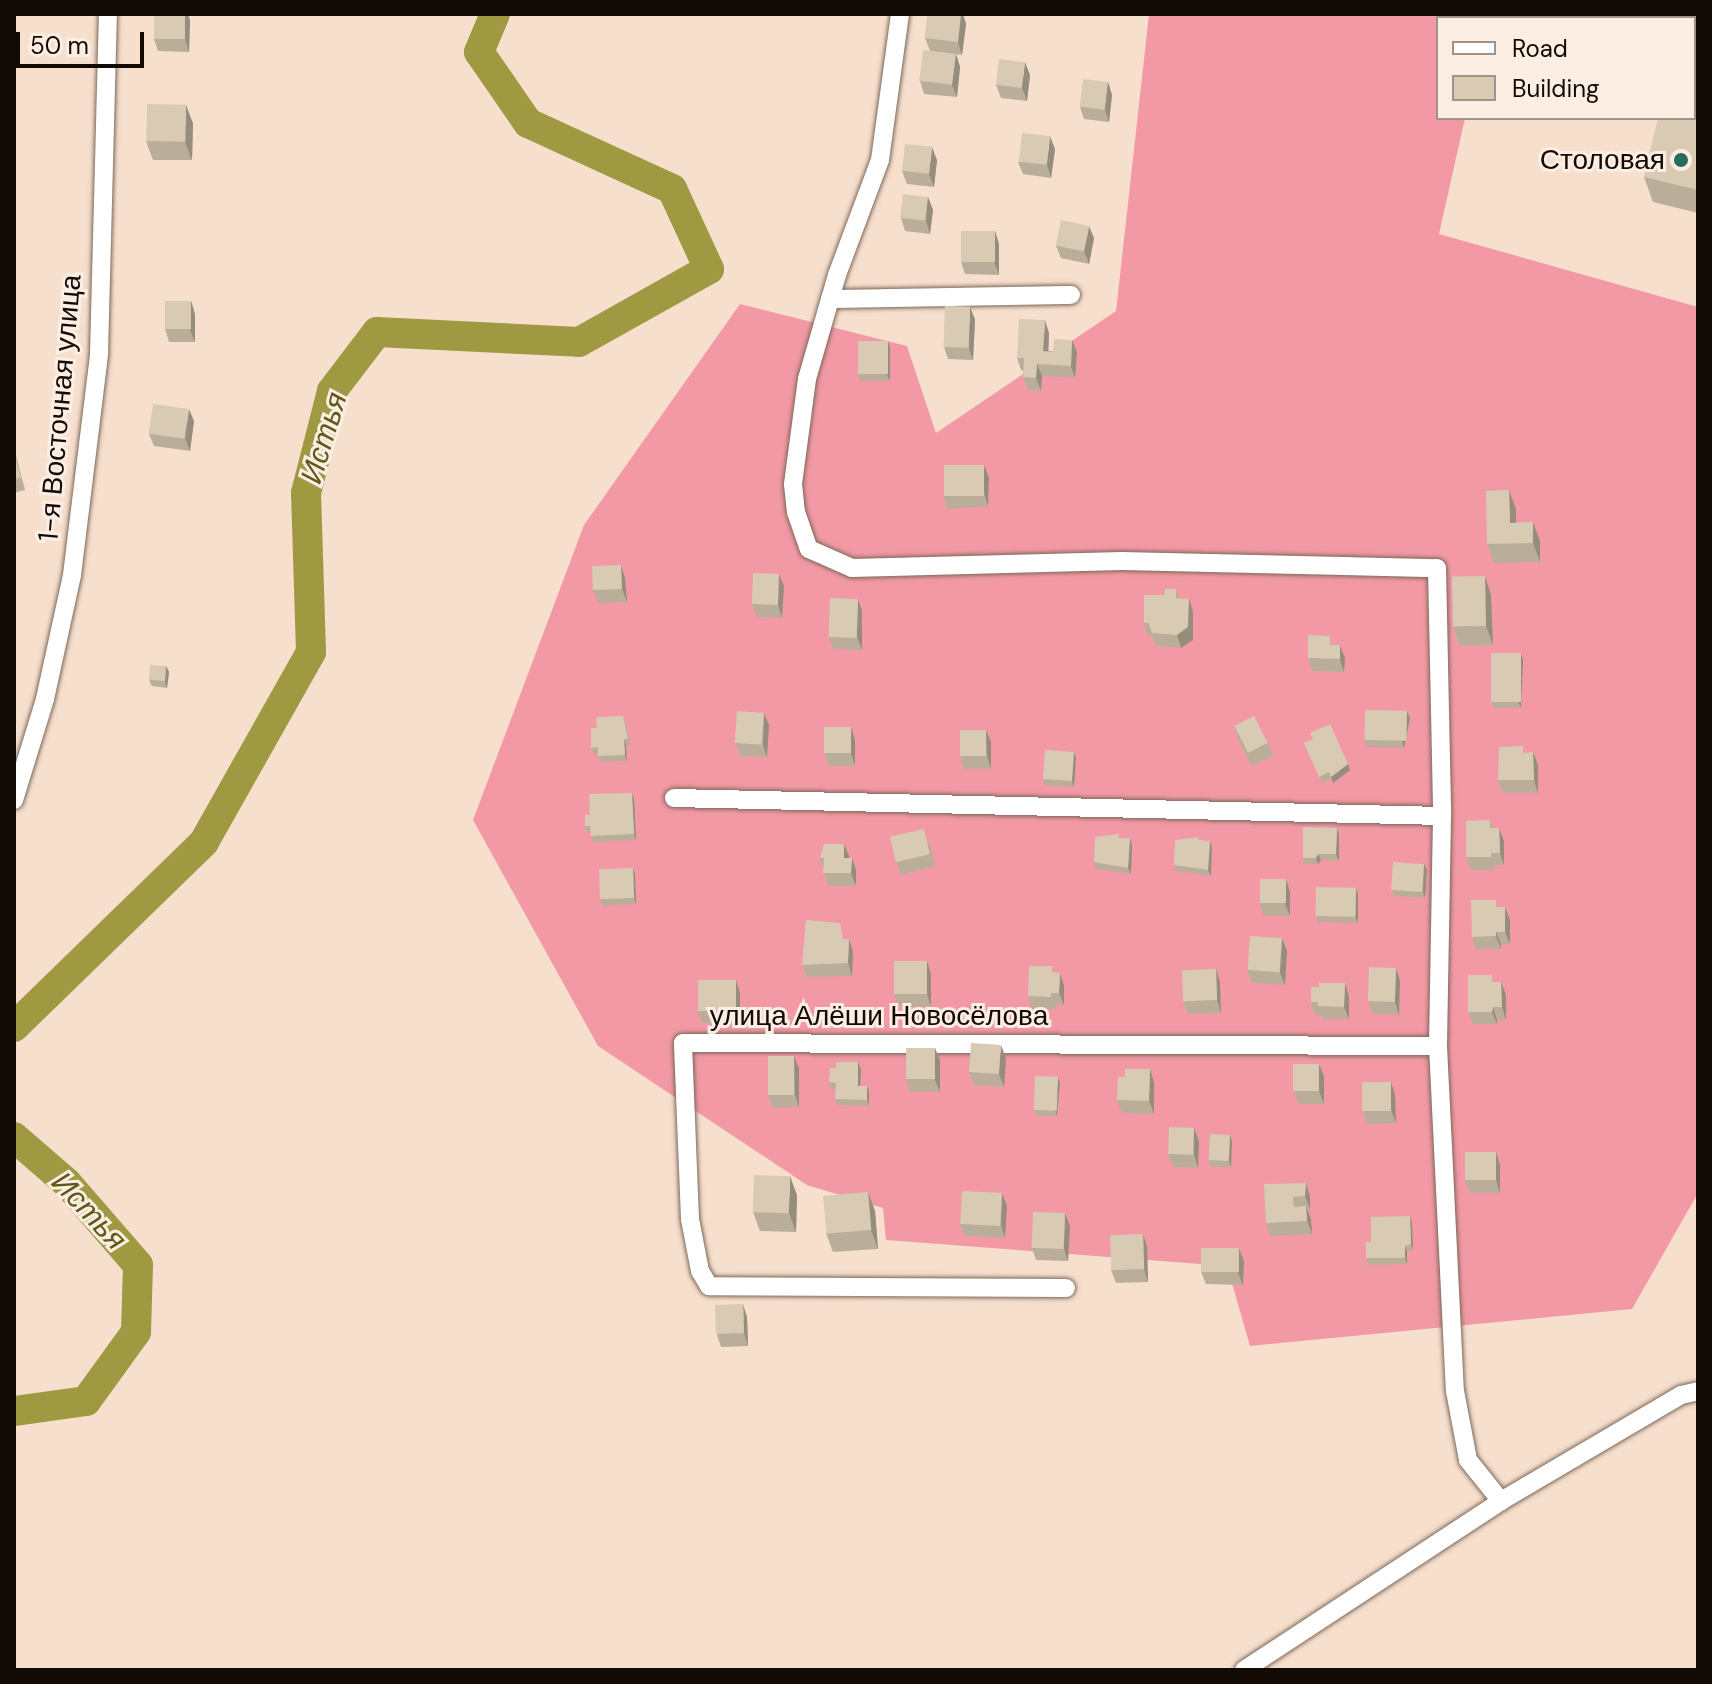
<!DOCTYPE html>
<meta charset="utf-8">
<style>
body{margin:0}
#map{position:relative;width:1712px;height:1684px;overflow:hidden;background:#f7dfce;font-family:"DM Sans",sans-serif}
div>[style]{position:absolute}
.forest>*{inset:0;background:#f399a6}
.river>*{height:30px;margin:-15px;padding:0 15px;transform-origin:15px;border-radius:15px;background:#9f9942}
.roads{filter:drop-shadow(0 0 2px #7c6858) drop-shadow(0 0 2px #7c6858)}
.minor>*{height:18px;margin:-9px;padding:0 9px;transform-origin:9px;border-radius:9px;background:#fff}
.wall>*{inset:0;background:#baae9a}
.shaded-wall>*{inset:0;background:#978d7d;transform-origin:0 0}
.building>*{inset:0;background:#d8cab3;transform-origin:0 0}
.dots>*{width:22px;height:22px;translate:-50% -50%;box-sizing:border-box;border:4px solid #fdeee4;border-radius:50%}
span{translate:-50% -50%;white-space:nowrap;text-align:center;line-height:1.15;-webkit-text-stroke:6px #fdeee4;paint-order:stroke}
.poi-label{font-size:28px;color:#120a05}
.right{translate:-100% -50%;text-align:right}
.street-label{font-size:28px;color:#120a05}
.water-label{font-size:30px;color:#5d5918;font-style:italic}
.frame{position:absolute;inset:0;border:16px solid #120a05;pointer-events:none}
.legend{position:absolute;left:1436px;top:16px;width:260px;height:104px;box-sizing:border-box;background:#fdeee4;border:2px solid #9f938b;margin:0;padding:10px 14px;list-style:none;font-size:24px;color:#120a05}
.legend li{display:flex;align-items:center;gap:16px;height:40px}
.legend b{width:40px;border:2px solid #9f938b}
.scale{position:absolute;left:16px;top:32px;width:128px;height:36px;box-sizing:border-box;border:4px solid #120a05;border-top:0;padding-left:10px;font-size:24px;line-height:28px;white-space:nowrap;color:#120a05;-webkit-text-stroke:6px #fdeee4;paint-order:stroke}
</style>
<div id="map">
<div class="forest">
<i style="clip-path:polygon(1149px 14px,1488px 14px,1487px 18px,1438px 18px,1438px 118px,1465px 118px,1439px 234px,1698px 307px,1698px 1193px,1632px 1309px,1250px 1346px,1227px 1266px,886px 1240px,883px 1208px,807px 1185px,598px 1046px,473px 820px,584px 525px,740px 304px,907px 346px,936px 433px,1116px 311px)"></i>
</div>
<div class="river">
<i style="left:14px;top:1027px;width:265px;rotate:-44.2deg"></i>
<i style="left:204px;top:842px;width:218px;rotate:-60.6deg"></i>
<i style="left:311px;top:652px;width:159px;rotate:-91.8deg"></i>
<i style="left:306px;top:493px;width:105px;rotate:-75.7deg"></i>
<i style="left:332px;top:391px;width:74px;rotate:-52.7deg"></i>
<i style="left:377px;top:332px;width:202px;rotate:2.8deg"></i>
<i style="left:579px;top:342px;width:149px;rotate:-29.3deg"></i>
<i style="left:709px;top:269px;width:88px;rotate:-114.8deg"></i>
<i style="left:672px;top:189px;width:158px;rotate:-155.4deg"></i>
<i style="left:528px;top:123px;width:86px;rotate:-124.6deg"></i>
<i style="left:479px;top:52px;width:41px;rotate:-67.2deg"></i>
<i style="left:14px;top:1137px;width:70px;rotate:41deg"></i>
<i style="left:67px;top:1183px;width:108px;rotate:49.1deg"></i>
<i style="left:138px;top:1265px;width:67px;rotate:91.7deg"></i>
<i style="left:136px;top:1332px;width:85px;rotate:125.9deg"></i>
<i style="left:86px;top:1401px;width:73px;rotate:172.1deg"></i>
</div>
<div class="roads">
<div class="minor">
<i style="left:900px;top:14px;width:147px;rotate:97.8deg"></i>
<i style="left:880px;top:160px;width:123px;rotate:110.5deg"></i>
<i style="left:837px;top:275px;width:108px;rotate:106.1deg"></i>
<i style="left:807px;top:379px;width:106px;rotate:97.6deg"></i>
<i style="left:793px;top:484px;width:28px;rotate:84deg"></i>
<i style="left:796px;top:512px;width:39px;rotate:71deg"></i>
<i style="left:809px;top:549px;width:47px;rotate:23.8deg"></i>
<i style="left:852px;top:568px;width:270px;rotate:-1.5deg"></i>
<i style="left:1122px;top:561px;width:315px;rotate:1.3deg"></i>
<i style="left:1437px;top:568px;width:248px;rotate:88.8deg"></i>
<i style="left:1442px;top:816px;width:230px;rotate:91deg"></i>
<i style="left:1438px;top:1046px;width:345px;rotate:87.2deg"></i>
<i style="left:1455px;top:1391px;width:70px;rotate:79.3deg"></i>
<i style="left:1468px;top:1460px;width:53px;rotate:51.2deg"></i>
<i style="left:830px;top:299px;width:241px;rotate:-1deg"></i>
<i style="left:674px;top:798px;width:768px;rotate:1.34deg"></i>
<i style="left:14px;top:800px;width:106px;rotate:-72.9deg"></i>
<i style="left:45px;top:699px;width:127px;rotate:-77.7deg"></i>
<i style="left:72px;top:575px;width:223px;rotate:-83deg"></i>
<i style="left:99px;top:354px;width:340px;rotate:-88.5deg"></i>
<i style="left:1066px;top:1288px;width:357px;rotate:-179.7deg"></i>
<i style="left:709px;top:1286px;width:17px;rotate:-121deg"></i>
<i style="left:700px;top:1271px;width:53px;rotate:-100.9deg"></i>
<i style="left:690px;top:1219px;width:176px;rotate:-92.3deg"></i>
<i style="left:683px;top:1043px;width:755px;rotate:0.23deg"></i>
<i style="left:1244px;top:1670px;width:308px;rotate:-33.3deg"></i>
<i style="left:1501px;top:1501px;width:209px;rotate:-30.5deg"></i>
<i style="left:1681px;top:1395px;width:17px;rotate:-13deg"></i>
</div>
</div>
<div class="wall">
<i style="clip-path:polygon(185px 14px,188px 14px,190px 20px,189px 52px,158px 51px,154px 39px)"></i>
<i style="clip-path:polygon(928px 14px,963px 14px,966px 24px,962px 55px,930px 51px,925px 38px)"></i>
<i style="clip-path:polygon(956px 54px,960px 67px,957px 97px,924px 94px,920px 81px)"></i>
<i style="clip-path:polygon(1698px 71px,1698px 213px,1653px 202px,1644px 177px)"></i>
<i style="clip-path:polygon(1030px 75px,1027px 101px,1001px 98px,996px 85px)"></i>
<i style="clip-path:polygon(1108px 82px,1112px 95px,1109px 122px,1084px 119px,1080px 107px)"></i>
<i style="clip-path:polygon(193px 123px,192px 160px,153px 160px,146px 141px)"></i>
<i style="clip-path:polygon(1055px 149px,1051px 178px,1023px 174px,1018px 162px)"></i>
<i style="clip-path:polygon(937px 160px,934px 187px,907px 184px,902px 171px)"></i>
<i style="clip-path:polygon(928px 197px,933px 210px,930px 234px,905px 231px,901px 218px)"></i>
<i style="clip-path:polygon(995px 231px,999px 244px,999px 275px,965px 274px,961px 262px)"></i>
<i style="clip-path:polygon(1094px 238px,1089px 264px,1061px 258px,1056px 246px)"></i>
<i style="clip-path:polygon(191px 301px,195px 314px,195px 342px,169px 342px,165px 329px)"></i>
<i style="clip-path:polygon(975px 319px,973px 360px,948px 359px,944px 347px)"></i>
<i style="clip-path:polygon(1049px 333px,1048px 351px,1077px 352px,1075px 378px,1042px 376px,1041px 391px,1028px 390px,1023px 377px,1023px 371px,1021px 370px,1017px 358px)"></i>
<i style="clip-path:polygon(888px 341px,890px 347px,890px 381px,860px 381px,858px 374px)"></i>
<i style="clip-path:polygon(194px 421px,190px 451px,154px 446px,149px 434px)"></i>
<i style="clip-path:polygon(14px 448px,25px 490px,14px 493px)"></i>
<i style="clip-path:polygon(984px 465px,989px 478px,988px 506px,948px 509px,943px 496px)"></i>
<i style="clip-path:polygon(1516px 509px,1516px 523px,1533px 522px,1540px 541px,1540px 562px,1494px 563px,1487px 544px)"></i>
<i style="clip-path:polygon(625px 578px,627px 602px,598px 603px,593px 590px)"></i>
<i style="clip-path:polygon(784px 586px,782px 618px,757px 617px,752px 604px)"></i>
<i style="clip-path:polygon(1176px 589px,1179px 598px,1189px 599px,1193px 611px,1193px 640px,1181px 648px,1156px 646px,1152px 636px,1148px 636px,1144px 623px,1165px 595px)"></i>
<i style="clip-path:polygon(1491px 595px,1493px 645px,1460px 646px,1453px 627px)"></i>
<i style="clip-path:polygon(858px 599px,862px 611px,862px 650px,833px 649px,829px 637px)"></i>
<i style="clip-path:polygon(1334px 645px,1345px 658px,1344px 672px,1312px 671px,1308px 658px)"></i>
<i style="clip-path:polygon(1523px 660px,1521px 708px,1494px 708px,1491px 702px)"></i>
<i style="clip-path:polygon(166px 666px,169px 672px,167px 688px,152px 686px,149px 680px)"></i>
<i style="clip-path:polygon(1410px 718px,1404px 748px,1367px 747px,1364px 740px)"></i>
<i style="clip-path:polygon(626px 722px,630px 745px,626px 745px,627px 761px,600px 762px,598px 754px,594px 754px,591px 748px,597px 728px)"></i>
<i style="clip-path:polygon(769px 725px,767px 757px,740px 756px,736px 743px)"></i>
<i style="clip-path:polygon(1234px 726px,1268px 743px,1273px 756px,1252px 766px,1238px 739px)"></i>
<i style="clip-path:polygon(986px 730px,991px 742px,991px 769px,964px 769px,960px 756px)"></i>
<i style="clip-path:polygon(855px 740px,855px 766px,829px 766px,824px 753px)"></i>
<i style="clip-path:polygon(1307px 750px,1348px 764px,1350px 770px,1333px 783px,1331px 779px,1322px 783px)"></i>
<i style="clip-path:polygon(1074px 752px,1076px 758px,1074px 787px,1045px 785px,1043px 779px)"></i>
<i style="clip-path:polygon(1533px 752px,1538px 765px,1538px 793px,1503px 793px,1498px 780px,1525px 753px)"></i>
<i style="clip-path:polygon(632px 793px,634px 799px,636px 840px,593px 842px,591px 832px,587px 832px,585px 826px,590px 815px)"></i>
<i style="clip-path:polygon(1490px 820px,1493px 828px,1504px 841px,1504px 865px,1495px 865px,1495px 870px,1471px 870px,1466px 857px)"></i>
<i style="clip-path:polygon(1337px 828px,1339px 834px,1339px 861px,1321px 860px,1318px 864px,1305px 864px,1303px 858px)"></i>
<i style="clip-path:polygon(1120px 838px,1130px 838px,1132px 845px,1131px 874px,1096px 869px,1094px 862px)"></i>
<i style="clip-path:polygon(1200px 840px,1212px 847px,1211px 876px,1176px 871px,1174px 865px)"></i>
<i style="clip-path:polygon(929px 842px,935px 866px,901px 875px,897px 862px)"></i>
<i style="clip-path:polygon(820px 858px,852px 858px,856px 870px,856px 886px,828px 886px)"></i>
<i style="clip-path:polygon(1424px 864px,1427px 870px,1425px 898px,1394px 896px,1392px 890px)"></i>
<i style="clip-path:polygon(633px 868px,635px 874px,636px 904px,603px 906px,600px 900px)"></i>
<i style="clip-path:polygon(1286px 879px,1290px 892px,1290px 916px,1264px 916px,1259px 903px)"></i>
<i style="clip-path:polygon(1356px 888px,1358px 894px,1358px 923px,1318px 922px,1316px 916px)"></i>
<i style="clip-path:polygon(1498px 907px,1505px 907px,1510px 920px,1510px 944px,1501px 944px,1501px 949px,1476px 949px,1472px 937px)"></i>
<i style="clip-path:polygon(1282px 938px,1287px 951px,1285px 985px,1252px 983px,1247px 970px)"></i>
<i style="clip-path:polygon(849px 939px,853px 952px,852px 976px,807px 977px,802px 965px)"></i>
<i style="clip-path:polygon(1396px 968px,1400px 981px,1399px 1015px,1373px 1014px,1368px 1001px)"></i>
<i style="clip-path:polygon(1216px 969px,1220px 982px,1221px 1013px,1188px 1014px,1183px 1001px)"></i>
<i style="clip-path:polygon(1054px 972px,1064px 985px,1064px 1005px,1056px 1005px,1056px 1009px,1032px 1009px,1028px 996px)"></i>
<i style="clip-path:polygon(931px 974px,931px 1007px,898px 1006px,894px 994px)"></i>
<i style="clip-path:polygon(1495px 982px,1501px 982px,1506px 995px,1506px 1020px,1497px 1020px,1497px 1024px,1473px 1024px,1468px 1012px)"></i>
<i style="clip-path:polygon(740px 993px,740px 1024px,702px 1023px,698px 1011px)"></i>
<i style="clip-path:polygon(1349px 996px,1349px 1019px,1323px 1019px,1321px 1015px,1315px 1015px,1311px 1002px)"></i>
<i style="clip-path:polygon(935px 1048px,940px 1061px,940px 1092px,910px 1092px,906px 1079px)"></i>
<i style="clip-path:polygon(1006px 1058px,1004px 1087px,974px 1085px,969px 1072px)"></i>
<i style="clip-path:polygon(799px 1068px,799px 1107px,773px 1108px,768px 1095px)"></i>
<i style="clip-path:polygon(861px 1069px,860px 1086px,867px 1086px,869px 1092px,869px 1106px,838px 1105px,835px 1099px,836px 1089px,832px 1089px,829px 1082px)"></i>
<i style="clip-path:polygon(1150px 1069px,1154px 1082px,1154px 1114px,1122px 1113px,1117px 1100px,1125px 1077px)"></i>
<i style="clip-path:polygon(1324px 1076px,1324px 1104px,1298px 1104px,1294px 1091px)"></i>
<i style="clip-path:polygon(1391px 1082px,1395px 1094px,1396px 1123px,1367px 1124px,1363px 1111px)"></i>
<i style="clip-path:polygon(1060px 1083px,1057px 1116px,1037px 1116px,1034px 1110px)"></i>
<i style="clip-path:polygon(1194px 1128px,1199px 1141px,1198px 1168px,1173px 1167px,1168px 1154px)"></i>
<i style="clip-path:polygon(1230px 1135px,1232px 1141px,1231px 1167px,1211px 1167px,1209px 1160px)"></i>
<i style="clip-path:polygon(1496px 1152px,1500px 1165px,1500px 1193px,1470px 1193px,1465px 1180px)"></i>
<i style="clip-path:polygon(1264px 1184px,1310px 1196px,1310px 1209px,1307px 1209px,1311px 1219px,1312px 1234px,1270px 1236px,1266px 1223px)"></i>
<i style="clip-path:polygon(868px 1192px,875px 1211px,878px 1249px,833px 1252px,826px 1233px)"></i>
<i style="clip-path:polygon(1002px 1193px,1007px 1206px,1005px 1238px,965px 1236px,960px 1224px)"></i>
<i style="clip-path:polygon(797px 1195px,796px 1232px,760px 1231px,753px 1212px)"></i>
<i style="clip-path:polygon(1410px 1216px,1412px 1223px,1413px 1250px,1407px 1252px,1407px 1264px,1369px 1265px,1366px 1258px,1371px 1242px)"></i>
<i style="clip-path:polygon(1070px 1226px,1068px 1261px,1036px 1260px,1032px 1248px)"></i>
<i style="clip-path:polygon(1147px 1246px,1148px 1282px,1116px 1283px,1111px 1270px)"></i>
<i style="clip-path:polygon(1244px 1261px,1243px 1285px,1206px 1284px,1201px 1272px)"></i>
<i style="clip-path:polygon(747px 1317px,748px 1346px,721px 1347px,717px 1335px)"></i>
</div>
<div class="shaded-wall">
<i style="clip-path:polygon(185px 14px,188px 14px,190px 20px,189px 52px,185px 39px)"></i>
<i style="clip-path:polygon(961px 14px,963px 14px,966px 24px,962px 55px,958px 42px)"></i>
<i style="left:1563px;top:14px;width:22px;height:4px"></i>
<i style="clip-path:polygon(956px 54px,960px 67px,957px 97px,952px 85px)"></i>
<i style="clip-path:polygon(1025px 62px,1030px 75px,1027px 101px,1022px 88px)"></i>
<i style="clip-path:polygon(1108px 82px,1112px 95px,1109px 122px,1105px 110px)"></i>
<i style="clip-path:polygon(186px 105px,193px 123px,192px 160px,185px 142px)"></i>
<i style="clip-path:polygon(1050px 136px,1055px 149px,1051px 178px,1047px 165px)"></i>
<i style="clip-path:polygon(932px 147px,937px 160px,934px 187px,929px 175px)"></i>
<i style="clip-path:polygon(928px 197px,933px 210px,930px 234px,926px 221px)"></i>
<i style="clip-path:polygon(1089px 226px,1094px 238px,1089px 264px,1084px 251px)"></i>
<i style="clip-path:polygon(995px 231px,999px 244px,999px 275px,994px 262px)"></i>
<i style="clip-path:polygon(191px 301px,195px 314px,195px 342px,190px 330px)"></i>
<i style="clip-path:polygon(970px 307px,975px 319px,973px 360px,969px 348px)"></i>
<i style="clip-path:polygon(1045px 320px,1049px 333px,1048px 364px,1043px 351px)"></i>
<i style="clip-path:polygon(1072px 340px,1077px 352px,1075px 378px,1071px 366px)"></i>
<i style="clip-path:polygon(888px 341px,890px 347px,890px 381px,887px 375px)"></i>
<i style="clip-path:polygon(1037px 364px,1042px 376px,1041px 391px,1036px 378px)"></i>
<i style="clip-path:polygon(189px 409px,194px 421px,190px 451px,185px 438px)"></i>
<i style="clip-path:polygon(984px 465px,989px 478px,988px 506px,984px 493px)"></i>
<i style="clip-path:polygon(1509px 490px,1516px 509px,1516px 542px,1510px 523px)"></i>
<i style="clip-path:polygon(1533px 522px,1540px 541px,1540px 562px,1533px 543px)"></i>
<i style="clip-path:polygon(621px 565px,625px 578px,627px 602px,622px 589px)"></i>
<i style="clip-path:polygon(779px 574px,784px 586px,782px 618px,778px 605px)"></i>
<i style="clip-path:polygon(1485px 576px,1491px 595px,1493px 645px,1486px 626px)"></i>
<i style="clip-path:polygon(858px 599px,862px 611px,862px 650px,857px 637px)"></i>
<i style="clip-path:polygon(1189px 599px,1193px 611px,1193px 640px,1181px 648px,1177px 635px)"></i>
<i style="clip-path:polygon(1340px 645px,1345px 658px,1344px 672px,1340px 659px)"></i>
<i style="clip-path:polygon(1521px 653px,1523px 660px,1521px 708px,1518px 702px)"></i>
<i style="clip-path:polygon(166px 666px,169px 672px,167px 688px,165px 682px)"></i>
<i style="clip-path:polygon(1407px 711px,1410px 718px,1404px 748px,1402px 741px)"></i>
<i style="clip-path:polygon(764px 713px,769px 725px,767px 757px,763px 745px)"></i>
<i style="clip-path:polygon(851px 727px,855px 740px,855px 766px,851px 754px)"></i>
<i style="clip-path:polygon(986px 730px,991px 742px,991px 769px,987px 756px)"></i>
<i style="clip-path:polygon(624px 739px,626px 745px,627px 761px,625px 755px)"></i>
<i style="clip-path:polygon(1074px 752px,1076px 758px,1074px 787px,1072px 781px)"></i>
<i style="clip-path:polygon(1533px 752px,1538px 765px,1538px 793px,1534px 780px)"></i>
<i style="clip-path:polygon(1348px 764px,1350px 770px,1333px 783px,1331px 777px)"></i>
<i style="clip-path:polygon(632px 793px,634px 799px,636px 840px,634px 834px)"></i>
<i style="clip-path:polygon(1337px 828px,1339px 834px,1339px 861px,1336px 854px)"></i>
<i style="clip-path:polygon(1499px 828px,1504px 841px,1504px 865px,1500px 853px)"></i>
<i style="clip-path:polygon(1130px 838px,1132px 845px,1131px 874px,1128px 868px)"></i>
<i style="clip-path:polygon(1210px 841px,1212px 847px,1211px 876px,1208px 870px)"></i>
<i style="clip-path:polygon(844px 844px,849px 856px,849px 870px,844px 858px)"></i>
<i style="clip-path:polygon(1318px 854px,1321px 860px,1318px 864px,1316px 858px)"></i>
<i style="clip-path:polygon(852px 858px,856px 870px,856px 886px,851px 873px)"></i>
<i style="clip-path:polygon(1424px 864px,1427px 870px,1425px 898px,1423px 892px)"></i>
<i style="clip-path:polygon(633px 868px,635px 874px,636px 904px,634px 898px)"></i>
<i style="clip-path:polygon(1286px 879px,1290px 892px,1290px 916px,1285px 904px)"></i>
<i style="clip-path:polygon(1356px 888px,1358px 894px,1358px 923px,1355px 916px)"></i>
<i style="clip-path:polygon(1505px 907px,1510px 920px,1510px 944px,1505px 932px)"></i>
<i style="clip-path:polygon(1496px 932px,1501px 944px,1501px 949px,1496px 936px)"></i>
<i style="clip-path:polygon(1282px 938px,1287px 951px,1285px 985px,1280px 973px)"></i>
<i style="clip-path:polygon(849px 939px,853px 952px,852px 976px,848px 963px)"></i>
<i style="clip-path:polygon(927px 961px,931px 974px,931px 1007px,927px 994px)"></i>
<i style="clip-path:polygon(1396px 968px,1400px 981px,1399px 1015px,1395px 1002px)"></i>
<i style="clip-path:polygon(1216px 969px,1220px 982px,1221px 1013px,1217px 1000px)"></i>
<i style="clip-path:polygon(1060px 973px,1064px 985px,1064px 1005px,1059px 993px)"></i>
<i style="clip-path:polygon(736px 980px,740px 993px,740px 1024px,735px 1011px)"></i>
<i style="clip-path:polygon(1501px 982px,1506px 995px,1506px 1020px,1502px 1007px)"></i>
<i style="clip-path:polygon(1345px 983px,1349px 996px,1349px 1019px,1344px 1007px)"></i>
<i style="clip-path:polygon(1493px 1007px,1497px 1020px,1497px 1024px,1492px 1012px)"></i>
<i style="clip-path:polygon(1001px 1045px,1006px 1058px,1004px 1087px,999px 1074px)"></i>
<i style="clip-path:polygon(935px 1048px,940px 1061px,940px 1092px,935px 1080px)"></i>
<i style="clip-path:polygon(794px 1056px,799px 1068px,799px 1107px,795px 1095px)"></i>
<i style="clip-path:polygon(858px 1062px,861px 1069px,860px 1092px,858px 1086px)"></i>
<i style="clip-path:polygon(1319px 1064px,1324px 1076px,1324px 1104px,1319px 1091px)"></i>
<i style="clip-path:polygon(1150px 1069px,1154px 1082px,1154px 1114px,1149px 1101px)"></i>
<i style="clip-path:polygon(1058px 1077px,1060px 1083px,1057px 1116px,1055px 1110px)"></i>
<i style="clip-path:polygon(1391px 1082px,1395px 1094px,1396px 1123px,1391px 1110px)"></i>
<i style="clip-path:polygon(867px 1086px,869px 1092px,869px 1106px,867px 1100px)"></i>
<i style="clip-path:polygon(1194px 1128px,1199px 1141px,1198px 1168px,1194px 1155px)"></i>
<i style="clip-path:polygon(1230px 1135px,1232px 1141px,1231px 1167px,1229px 1161px)"></i>
<i style="clip-path:polygon(1496px 1152px,1500px 1165px,1500px 1193px,1496px 1180px)"></i>
<i style="clip-path:polygon(790px 1176px,797px 1195px,796px 1232px,789px 1213px)"></i>
<i style="clip-path:polygon(1306px 1183px,1310px 1196px,1310px 1209px,1305px 1196px)"></i>
<i style="clip-path:polygon(868px 1192px,875px 1211px,878px 1249px,871px 1230px)"></i>
<i style="clip-path:polygon(1002px 1193px,1007px 1206px,1005px 1238px,1001px 1225px)"></i>
<i style="clip-path:polygon(1306px 1206px,1311px 1219px,1312px 1234px,1307px 1221px)"></i>
<i style="clip-path:polygon(1065px 1213px,1070px 1226px,1068px 1261px,1064px 1249px)"></i>
<i style="clip-path:polygon(1410px 1216px,1412px 1223px,1413px 1250px,1411px 1244px)"></i>
<i style="clip-path:polygon(1143px 1234px,1147px 1246px,1148px 1282px,1144px 1269px)"></i>
<i style="clip-path:polygon(1405px 1246px,1407px 1252px,1407px 1264px,1405px 1258px)"></i>
<i style="clip-path:polygon(1239px 1248px,1244px 1261px,1243px 1285px,1238px 1273px)"></i>
<i style="clip-path:polygon(743px 1304px,747px 1317px,748px 1346px,744px 1333px)"></i>
</div>
<div class="building">
<i style="left:154px;top:14px;width:31px;height:25px"></i>
<i style="clip-path:polygon(928px 14px,961px 14px,958px 42px,925px 38px)"></i>
<i style="left:1517px;top:14px;width:46px;height:4px"></i>
<i style="left:923px;top:50px;width:33px;height:31px;rotate:7deg"></i>
<i style="left:999px;top:59px;width:26px;height:26px;rotate:7deg"></i>
<i style="clip-path:polygon(1694px 70px,1698px 71px,1698px 190px,1644px 177px,1658px 118px,1694px 118px)"></i>
<i style="left:1083px;top:79px;width:25px;height:28px;rotate:7deg"></i>
<i style="left:147px;top:104px;width:39px;height:37px;rotate:1deg"></i>
<i style="left:1022px;top:133px;width:28px;height:29px;rotate:6deg"></i>
<i style="left:905px;top:144px;width:27px;height:27px;rotate:6deg"></i>
<i style="left:903px;top:194px;width:25px;height:24px;rotate:7deg"></i>
<i style="left:1061px;top:220px;width:29px;height:26px;rotate:12deg"></i>
<i style="left:961px;top:231px;width:34px;height:31px"></i>
<i style="left:165px;top:301px;width:26px;height:28px"></i>
<i style="left:945px;top:306px;width:25px;height:41px;rotate:2deg"></i>
<i style="clip-path:polygon(1019px 319px,1045px 320px,1043px 351px,1053px 352px,1054px 339px,1072px 340px,1071px 366px,1037px 364px,1036px 378px,1023px 377px,1024px 358px,1017px 358px)"></i>
<i style="left:858px;top:341px;width:30px;height:33px"></i>
<i style="left:153px;top:404px;width:36px;height:30px;rotate:8deg"></i>
<i style="clip-path:polygon(14px 452px,21px 478px,14px 479px)"></i>
<i style="left:944px;top:465px;width:40px;height:31px"></i>
<i style="clip-path:polygon(1509px 490px,1510px 523px,1533px 522px,1533px 543px,1487px 544px,1486px 491px)"></i>
<i style="left:621px;top:565px;width:24px;height:29px;rotate:88deg"></i>
<i style="left:753px;top:573px;width:26px;height:31px;rotate:2deg"></i>
<i style="left:1485px;top:576px;width:50px;height:33px;rotate:89deg"></i>
<i style="clip-path:polygon(1165px 589px,1176px 589px,1176px 598px,1189px 599px,1188px 627px,1177px 635px,1152px 633px,1149px 623px,1144px 623px,1144px 595px,1165px 595px)"></i>
<i style="left:830px;top:598px;width:28px;height:39px;rotate:2deg"></i>
<i style="clip-path:polygon(1308px 635px,1330px 636px,1330px 645px,1340px 645px,1340px 659px,1308px 658px)"></i>
<i style="left:1491px;top:653px;width:30px;height:49px"></i>
<i style="left:150px;top:665px;width:16px;height:15px;rotate:4deg"></i>
<i style="left:1365px;top:710px;width:42px;height:30px;rotate:1deg"></i>
<i style="left:737px;top:711px;width:27px;height:32px;rotate:4deg"></i>
<i style="clip-path:polygon(623px 716px,628px 739px,624px 739px,625px 755px,598px 756px,598px 747px,591px 748px,591px 728px,597px 728px,596px 717px)"></i>
<i style="left:1254px;top:716px;width:30px;height:22px;rotate:63deg"></i>
<i style="clip-path:polygon(1330px 724px,1348px 764px,1331px 777px,1329px 772px,1319px 777px,1304px 743px,1313px 739px,1310px 733px)"></i>
<i style="left:824px;top:727px;width:27px;height:26px"></i>
<i style="left:960px;top:730px;width:26px;height:26px"></i>
<i style="clip-path:polygon(1523px 746px,1523px 753px,1533px 752px,1534px 780px,1498px 780px,1499px 747px)"></i>
<i style="left:1045px;top:750px;width:29px;height:29px;rotate:4deg"></i>
<i style="clip-path:polygon(632px 793px,634px 834px,591px 836px,590px 826px,585px 826px,585px 815px,590px 815px,589px 794px)"></i>
<i style="clip-path:polygon(1490px 820px,1490px 828px,1499px 828px,1500px 853px,1491px 853px,1491px 857px,1466px 857px,1466px 821px)"></i>
<i style="clip-path:polygon(1303px 827px,1337px 828px,1336px 854px,1318px 854px,1316px 858px,1303px 858px)"></i>
<i style="left:924px;top:829px;width:26px;height:35px;rotate:77deg"></i>
<i style="clip-path:polygon(1119px 834px,1118px 838px,1130px 838px,1128px 868px,1094px 862px,1095px 837px)"></i>
<i style="clip-path:polygon(1199px 837px,1198px 840px,1210px 841px,1208px 870px,1174px 865px,1175px 840px)"></i>
<i style="clip-path:polygon(824px 844px,844px 844px,844px 858px,852px 858px,851px 873px,823px 873px,824px 858px,820px 858px)"></i>
<i style="left:1393px;top:862px;width:31px;height:28px;rotate:4deg"></i>
<i style="left:633px;top:868px;width:30px;height:34px;rotate:88deg"></i>
<i style="left:1260px;top:879px;width:26px;height:24px"></i>
<i style="left:1316px;top:887px;width:40px;height:29px;rotate:1deg"></i>
<i style="clip-path:polygon(1471px 900px,1496px 900px,1496px 907px,1505px 907px,1505px 932px,1496px 932px,1496px 936px,1472px 937px)"></i>
<i style="clip-path:polygon(806px 920px,840px 923px,843px 939px,849px 939px,848px 963px,802px 965px)"></i>
<i style="left:1250px;top:936px;width:32px;height:34px;rotate:4deg"></i>
<i style="left:894px;top:961px;width:33px;height:33px"></i>
<i style="clip-path:polygon(1029px 966px,1052px 966px,1052px 972px,1060px 973px,1059px 993px,1051px 993px,1051px 997px,1028px 996px)"></i>
<i style="left:1369px;top:967px;width:27px;height:34px;rotate:2deg"></i>
<i style="left:1216px;top:969px;width:31px;height:34px;rotate:88deg"></i>
<i style="clip-path:polygon(1468px 975px,1492px 975px,1492px 982px,1501px 982px,1502px 1007px,1493px 1007px,1492px 1012px,1468px 1012px)"></i>
<i style="left:698px;top:980px;width:38px;height:31px"></i>
<i style="clip-path:polygon(1319px 983px,1345px 983px,1344px 1007px,1318px 1006px,1318px 1002px,1311px 1002px,1311px 987px,1319px 987px)"></i>
<i style="left:971px;top:1043px;width:30px;height:29px;rotate:4deg"></i>
<i style="left:906px;top:1048px;width:29px;height:31px"></i>
<i style="left:768px;top:1056px;width:26px;height:39px"></i>
<i style="clip-path:polygon(836px 1062px,858px 1062px,858px 1086px,867px 1086px,867px 1100px,835px 1099px,836px 1083px,829px 1082px,830px 1068px,836px 1068px)"></i>
<i style="left:1293px;top:1064px;width:26px;height:27px"></i>
<i style="clip-path:polygon(1125px 1069px,1150px 1069px,1149px 1101px,1117px 1100px,1118px 1077px,1125px 1077px)"></i>
<i style="left:1035px;top:1076px;width:23px;height:34px;rotate:2deg"></i>
<i style="left:1362px;top:1082px;width:29px;height:29px"></i>
<i style="left:1169px;top:1127px;width:25px;height:27px;rotate:2deg"></i>
<i style="left:1210px;top:1134px;width:20px;height:26px;rotate:3deg"></i>
<i style="left:1465px;top:1152px;width:31px;height:28px"></i>
<i style="left:754px;top:1175px;width:36px;height:37px;rotate:2deg"></i>
<i style="clip-path:polygon(1306px 1183px,1305px 1196px,1293px 1197px,1294px 1207px,1306px 1206px,1307px 1221px,1266px 1223px,1264px 1184px)"></i>
<i style="left:962px;top:1191px;width:40px;height:33px;rotate:3deg"></i>
<i style="left:868px;top:1192px;width:38px;height:45px;rotate:85deg"></i>
<i style="left:1033px;top:1212px;width:32px;height:36px;rotate:2deg"></i>
<i style="clip-path:polygon(1410px 1216px,1411px 1244px,1405px 1246px,1405px 1258px,1366px 1258px,1366px 1242px,1371px 1242px,1371px 1217px)"></i>
<i style="left:1143px;top:1234px;width:35px;height:33px;rotate:88deg"></i>
<i style="left:1201px;top:1248px;width:38px;height:24px"></i>
<i style="left:743px;top:1304px;width:29px;height:28px;rotate:88deg"></i>
</div>
<div class="dots">
<i style="left:1681px;top:160px;background:#286c5e"></i>
</div>
<div class="poi-label">
<span class="right" style="left:1665px;top:160px">Столовая</span>
</div>
<div class="street-label">
<span style="left:60px;top:408px;rotate:-85deg">1-я Восточная улица</span>
<span style="left:879px;top:1016px">улица Алёши Новосёлова</span>
</div>
<div class="water-label">
<span style="left:324px;top:438px;rotate:-73deg">Истья</span>
<span style="left:89px;top:1211px;rotate:47deg">Истья</span>
</div>
<div class="frame"></div>
<ul class="legend">
<li><b style="height:10px;background:#fff"></b>Road</li>
<li><b style="height:22px;background:#d8cab3"></b>Building</li>
</ul>
<div class="scale">50 m</div>
</div>
